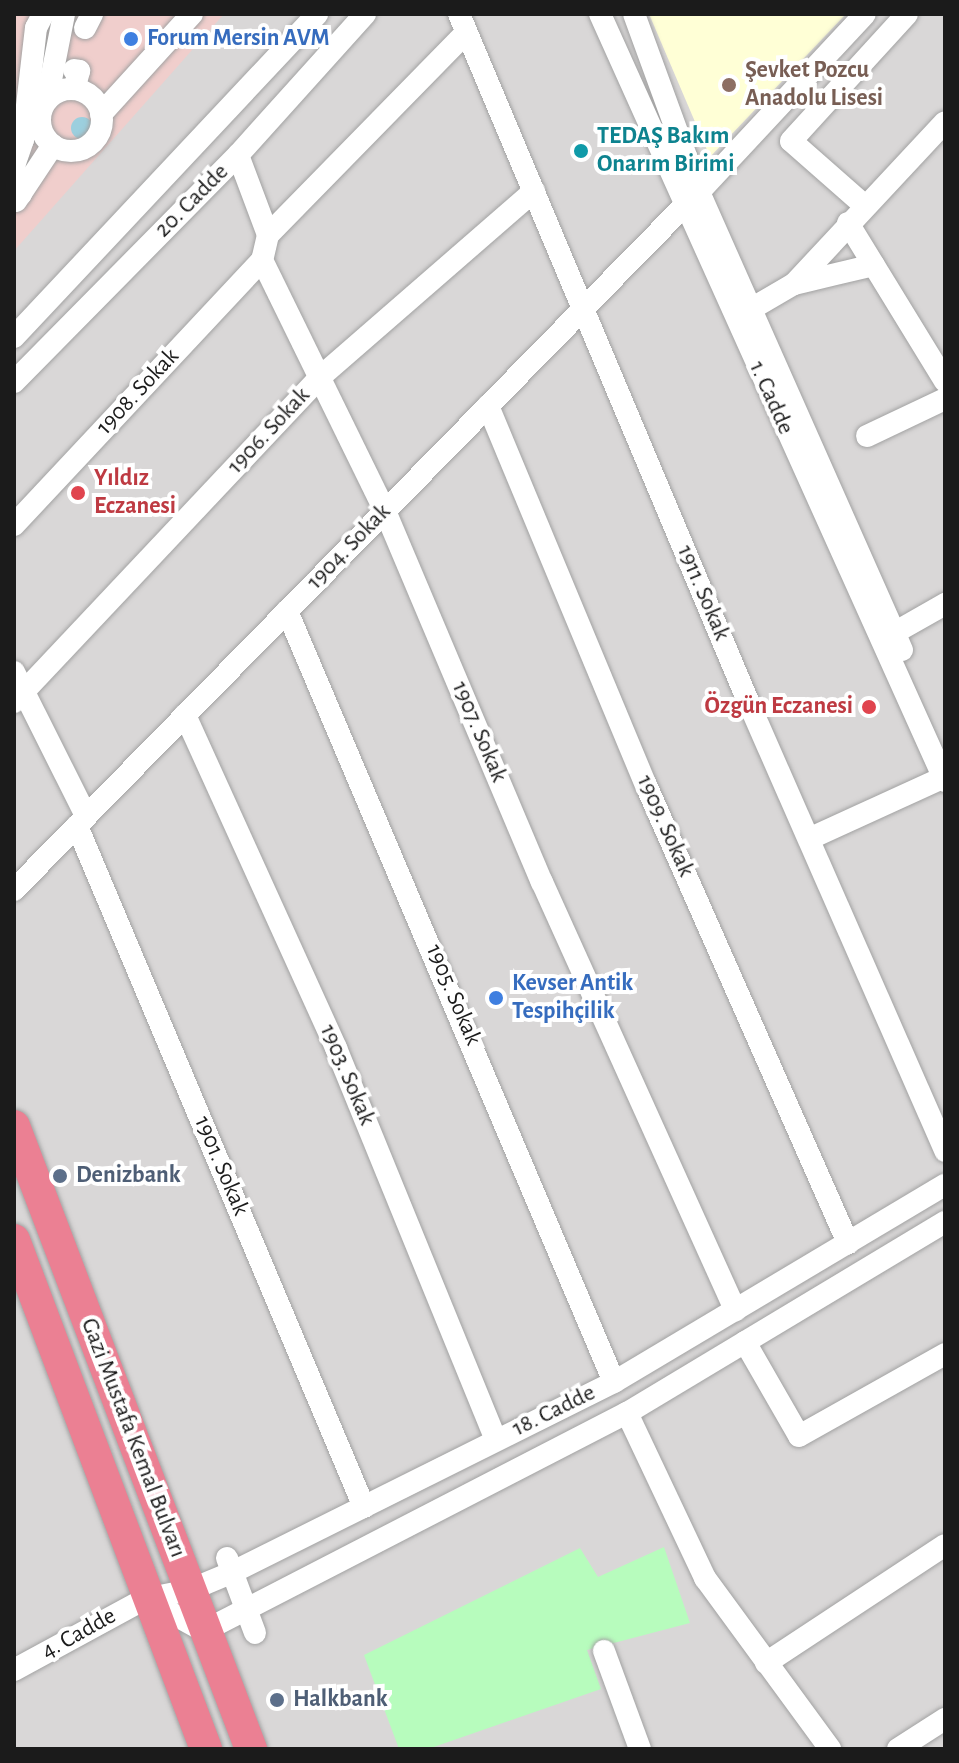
<!DOCTYPE html>
<meta charset="utf-8">
<style>
body{margin:0}
#map{position:relative;width:959px;height:1763px;overflow:hidden;background:#ede9df;font-family:"Alegreya Sans",sans-serif}
div>[style]{position:absolute}
.residential>*{inset:0;background:#d9d7d7;transform-origin:0 0}
.commercial>*{inset:0;background:#f0cecc}
.education>*{inset:0;background:#ffffd6}
.park>*{inset:0;background:#b7fcbd}
.water>*{inset:0;background:#9ccfde}
.round{border-radius:50%}
.roads{filter:drop-shadow(0 0 2px #a2a2a2) drop-shadow(0 0 2px #a2a2a2)}
.minor>*{height:22px;margin:-11px;padding:0 11px;transform-origin:11px;border-radius:11px;background:#fff}
.minor>.ring{margin:-11px;padding:0;box-sizing:content-box;background:none;border:22px solid #fff;border-radius:50%}
.highway>*{height:32px;margin:-16px;padding:0 16px;transform-origin:16px;border-radius:16px;background:#eb8093}
.dots>*{width:22px;height:22px;translate:-50% -50%;box-sizing:border-box;border:4px solid #fff;border-radius:50%}
span{translate:-50% -50%;white-space:nowrap;text-align:center;line-height:1.15;-webkit-text-stroke:8px #fff;paint-order:stroke}
.shop-label{font-size:24px;color:#366cbe;font-weight:700}
.left{translate:0 -50%;text-align:left}
.education-label{font-size:24px;color:#785e54;font-weight:700}
.culture-label{font-size:24px;color:#0d838f;font-weight:700}
.street-label{font-size:24px;color:#1b1b1b}
.health-label{font-size:24px;color:#be3a42;font-weight:700}
.right{translate:-100% -50%;text-align:right}
.service-label{font-size:24px;color:#4e5e75;font-weight:700}
.frame{position:absolute;inset:0;border:16px solid #1b1b1b;pointer-events:none}
</style>
<div id="map">
<div class="residential">
<i style="left:14px;top:14px;width:931px;height:1735px"></i>
</div>
<div class="commercial">
<i style="clip-path:polygon(14px 14px,224px 14px,14px 251px)"></i>
</div>
<div class="education">
<i style="clip-path:polygon(649px 14px,846px 14px,710px 157px)"></i>
</div>
<div class="park">
<i style="clip-path:polygon(664px 1547px,690px 1623px,587px 1650px,601px 1689px,428px 1749px,399px 1749px,364px 1655px,580px 1548px,598px 1577px)"></i>
</div>
<div class="water">
<i class="round" style="left:71px;top:117px;width:22px;height:22px"></i>
</div>
<div class="roads">
<div class="minor">
<i style="left:459px;top:14px;width:751px;rotate:67.19deg"></i>
<i style="left:750px;top:706px;width:486px;rotate:66.3deg"></i>
<i style="left:600px;top:14px;width:841px;rotate:65.78deg"></i>
<i style="left:634px;top:14px;width:189px;rotate:69.9deg"></i>
<i style="left:699px;top:192px;width:501px;rotate:66.1deg"></i>
<i style="left:85px;top:28px;width:16px;rotate:-63deg"></i>
<i style="left:74px;top:89px;width:19px;rotate:-74deg"></i>
<i style="left:79px;top:71px;width:5px;rotate:-169deg"></i>
<i class="ring" style="left:40px;top:89px;width:40px;height:40px"></i>
<i style="left:47px;top:100px;width:88px;rotate:-78.8deg"></i>
<i style="left:101px;top:114px;width:135px;rotate:-47.7deg"></i>
<i style="left:238px;top:155px;width:85px;rotate:69.4deg"></i>
<i style="left:268px;top:235px;width:26px;rotate:103deg"></i>
<i style="left:262px;top:260px;width:280px;rotate:63.9deg"></i>
<i style="left:385px;top:511px;width:403px;rotate:67.1deg"></i>
<i style="left:542px;top:882px;width:470px;rotate:65.7deg"></i>
<i style="left:699px;top:192px;width:243px;rotate:-47deg"></i>
<i style="left:21px;top:194px;width:29px;rotate:-104deg"></i>
<i style="left:14px;top:166px;width:28px;rotate:-71deg"></i>
<i style="left:23px;top:140px;width:113px;rotate:-83.4deg"></i>
<i style="left:36px;top:28px;width:16px;rotate:-63deg"></i>
<i style="left:16px;top:201px;width:67px;rotate:-56.5deg"></i>
<i style="left:865px;top:206px;width:98px;rotate:-138.7deg"></i>
<i style="left:791px;top:141px;width:172px;rotate:-47.6deg"></i>
<i style="left:848px;top:223px;width:185px;rotate:58.5deg"></i>
<i style="left:268px;top:235px;width:283px;rotate:-45.6deg"></i>
<i style="left:794px;top:284px;width:82px;rotate:-13.4deg"></i>
<i style="left:751px;top:309px;width:50px;rotate:-30.2deg"></i>
<i style="left:794px;top:284px;width:221px;rotate:-47deg"></i>
<i style="left:14px;top:337px;width:443px;rotate:-46.8deg"></i>
<i style="left:14px;top:382px;width:319px;rotate:-45.4deg"></i>
<i style="left:238px;top:155px;width:190px;rotate:-48deg"></i>
<i style="left:488px;top:406px;width:411px;rotate:67.4deg"></i>
<i style="left:646px;top:785px;width:501px;rotate:66.2deg"></i>
<i style="left:867px;top:436px;width:86px;rotate:-25.4deg"></i>
<i style="left:14px;top:525px;width:363px;rotate:-46.9deg"></i>
<i style="left:287px;top:611px;width:837px;rotate:67.02deg"></i>
<i style="left:894px;top:633px;width:59px;rotate:-29.6deg"></i>
<i style="left:14px;top:672px;width:161px;rotate:63.4deg"></i>
<i style="left:14px;top:702px;width:445px;rotate:-46.7deg"></i>
<i style="left:319px;top:378px;width:285px;rotate:-41deg"></i>
<i style="left:185px;top:715px;width:366px;rotate:65.6deg"></i>
<i style="left:336px;top:1048px;width:423px;rotate:67.8deg"></i>
<i style="left:77px;top:826px;width:739px;rotate:67.15deg"></i>
<i style="left:811px;top:838px;width:146px;rotate:-24.6deg"></i>
<i style="left:14px;top:890px;width:959px;rotate:-45.59deg"></i>
<i style="left:745px;top:1342px;width:108px;rotate:60.1deg"></i>
<i style="left:799px;top:1436px;width:167px;rotate:-29.3deg"></i>
<i style="left:627px;top:1413px;width:183px;rotate:64.7deg"></i>
<i style="left:705px;top:1578px;width:212px;rotate:53.8deg"></i>
<i style="left:227px;top:1558px;width:80px;rotate:69.5deg"></i>
<i style="left:148px;top:1600px;width:64px;rotate:29deg"></i>
<i style="left:204px;top:1631px;width:476px;rotate:-27.3deg"></i>
<i style="left:627px;top:1413px;width:371px;rotate:-31deg"></i>
<i style="left:604px;top:1651px;width:104px;rotate:69.8deg"></i>
<i style="left:766px;top:1663px;width:214px;rotate:-33.4deg"></i>
<i style="left:14px;top:1670px;width:149px;rotate:-28.5deg"></i>
<i style="left:145px;top:1599px;width:46px;rotate:-11.3deg"></i>
<i style="left:190px;top:1590px;width:47px;rotate:-22.7deg"></i>
<i style="left:233px;top:1572px;width:426px;rotate:-26.5deg"></i>
<i style="left:614px;top:1382px;width:385px;rotate:-30.8deg"></i>
<i style="left:898px;top:1749px;width:56px;rotate:-32.6deg"></i>
</div>
<div class="highway">
<i style="left:14px;top:1126px;width:667px;rotate:69.17deg"></i>
<i style="left:14px;top:1240px;width:544px;rotate:69.33deg"></i>
</div>
</div>
<div class="dots">
<i style="left:131px;top:39px;background:#3f7fe0"></i>
<i style="left:729px;top:85px;background:#8d6e63"></i>
<i style="left:581px;top:151px;background:#0f9aa8"></i>
<i style="left:78px;top:493px;background:#e0444e"></i>
<i style="left:869px;top:707px;background:#e0444e"></i>
<i style="left:496px;top:998px;background:#3f7fe0"></i>
<i style="left:60px;top:1176px;background:#5c6f8a"></i>
<i style="left:277px;top:1700px;background:#5c6f8a"></i>
</div>
<div class="shop-label">
<span class="left" style="left:147px;top:39px">Forum Mersin AVM</span>
<span class="left" style="left:512px;top:998px">Kevser Antik<br>Tespihçilik</span>
</div>
<div class="education-label">
<span class="left" style="left:745px;top:85px">Şevket Pozcu<br>Anadolu Lisesi</span>
</div>
<div class="culture-label">
<span class="left" style="left:597px;top:151px">TEDAŞ Bakım<br>Onarım Birimi</span>
</div>
<div class="street-label">
<span style="left:192px;top:201px;rotate:-45deg">20. Cadde</span>
<span style="left:138px;top:392px;rotate:-47deg">1908. Sokak</span>
<span style="left:771px;top:398px;rotate:66deg">1. Cadde</span>
<span style="left:269px;top:431px;rotate:-47deg">1906. Sokak</span>
<span style="left:349px;top:547px;rotate:-46deg">1904. Sokak</span>
<span style="left:703px;top:593px;rotate:67deg">1911. Sokak</span>
<span style="left:479px;top:732px;rotate:67deg">1907. Sokak</span>
<span style="left:665px;top:826px;rotate:66deg">1909. Sokak</span>
<span style="left:453px;top:995px;rotate:67deg">1905. Sokak</span>
<span style="left:347px;top:1075px;rotate:67deg">1903. Sokak</span>
<span style="left:221px;top:1166px;rotate:67deg">1901. Sokak</span>
<span style="left:554px;top:1411px;rotate:-26deg">18. Cadde</span>
<span style="left:133px;top:1438px;rotate:69deg">Gazi Mustafa Kemal Bulvarı</span>
<span style="left:79px;top:1634px;rotate:-29deg">4. Cadde</span>
</div>
<div class="health-label">
<span class="left" style="left:94px;top:493px">Yıldız<br>Eczanesi</span>
<span class="right" style="left:853px;top:707px">Özgün Eczanesi</span>
</div>
<div class="service-label">
<span class="left" style="left:76px;top:1176px">Denizbank</span>
<span class="left" style="left:293px;top:1700px">Halkbank</span>
</div>
<div class="frame"></div>
</div>
